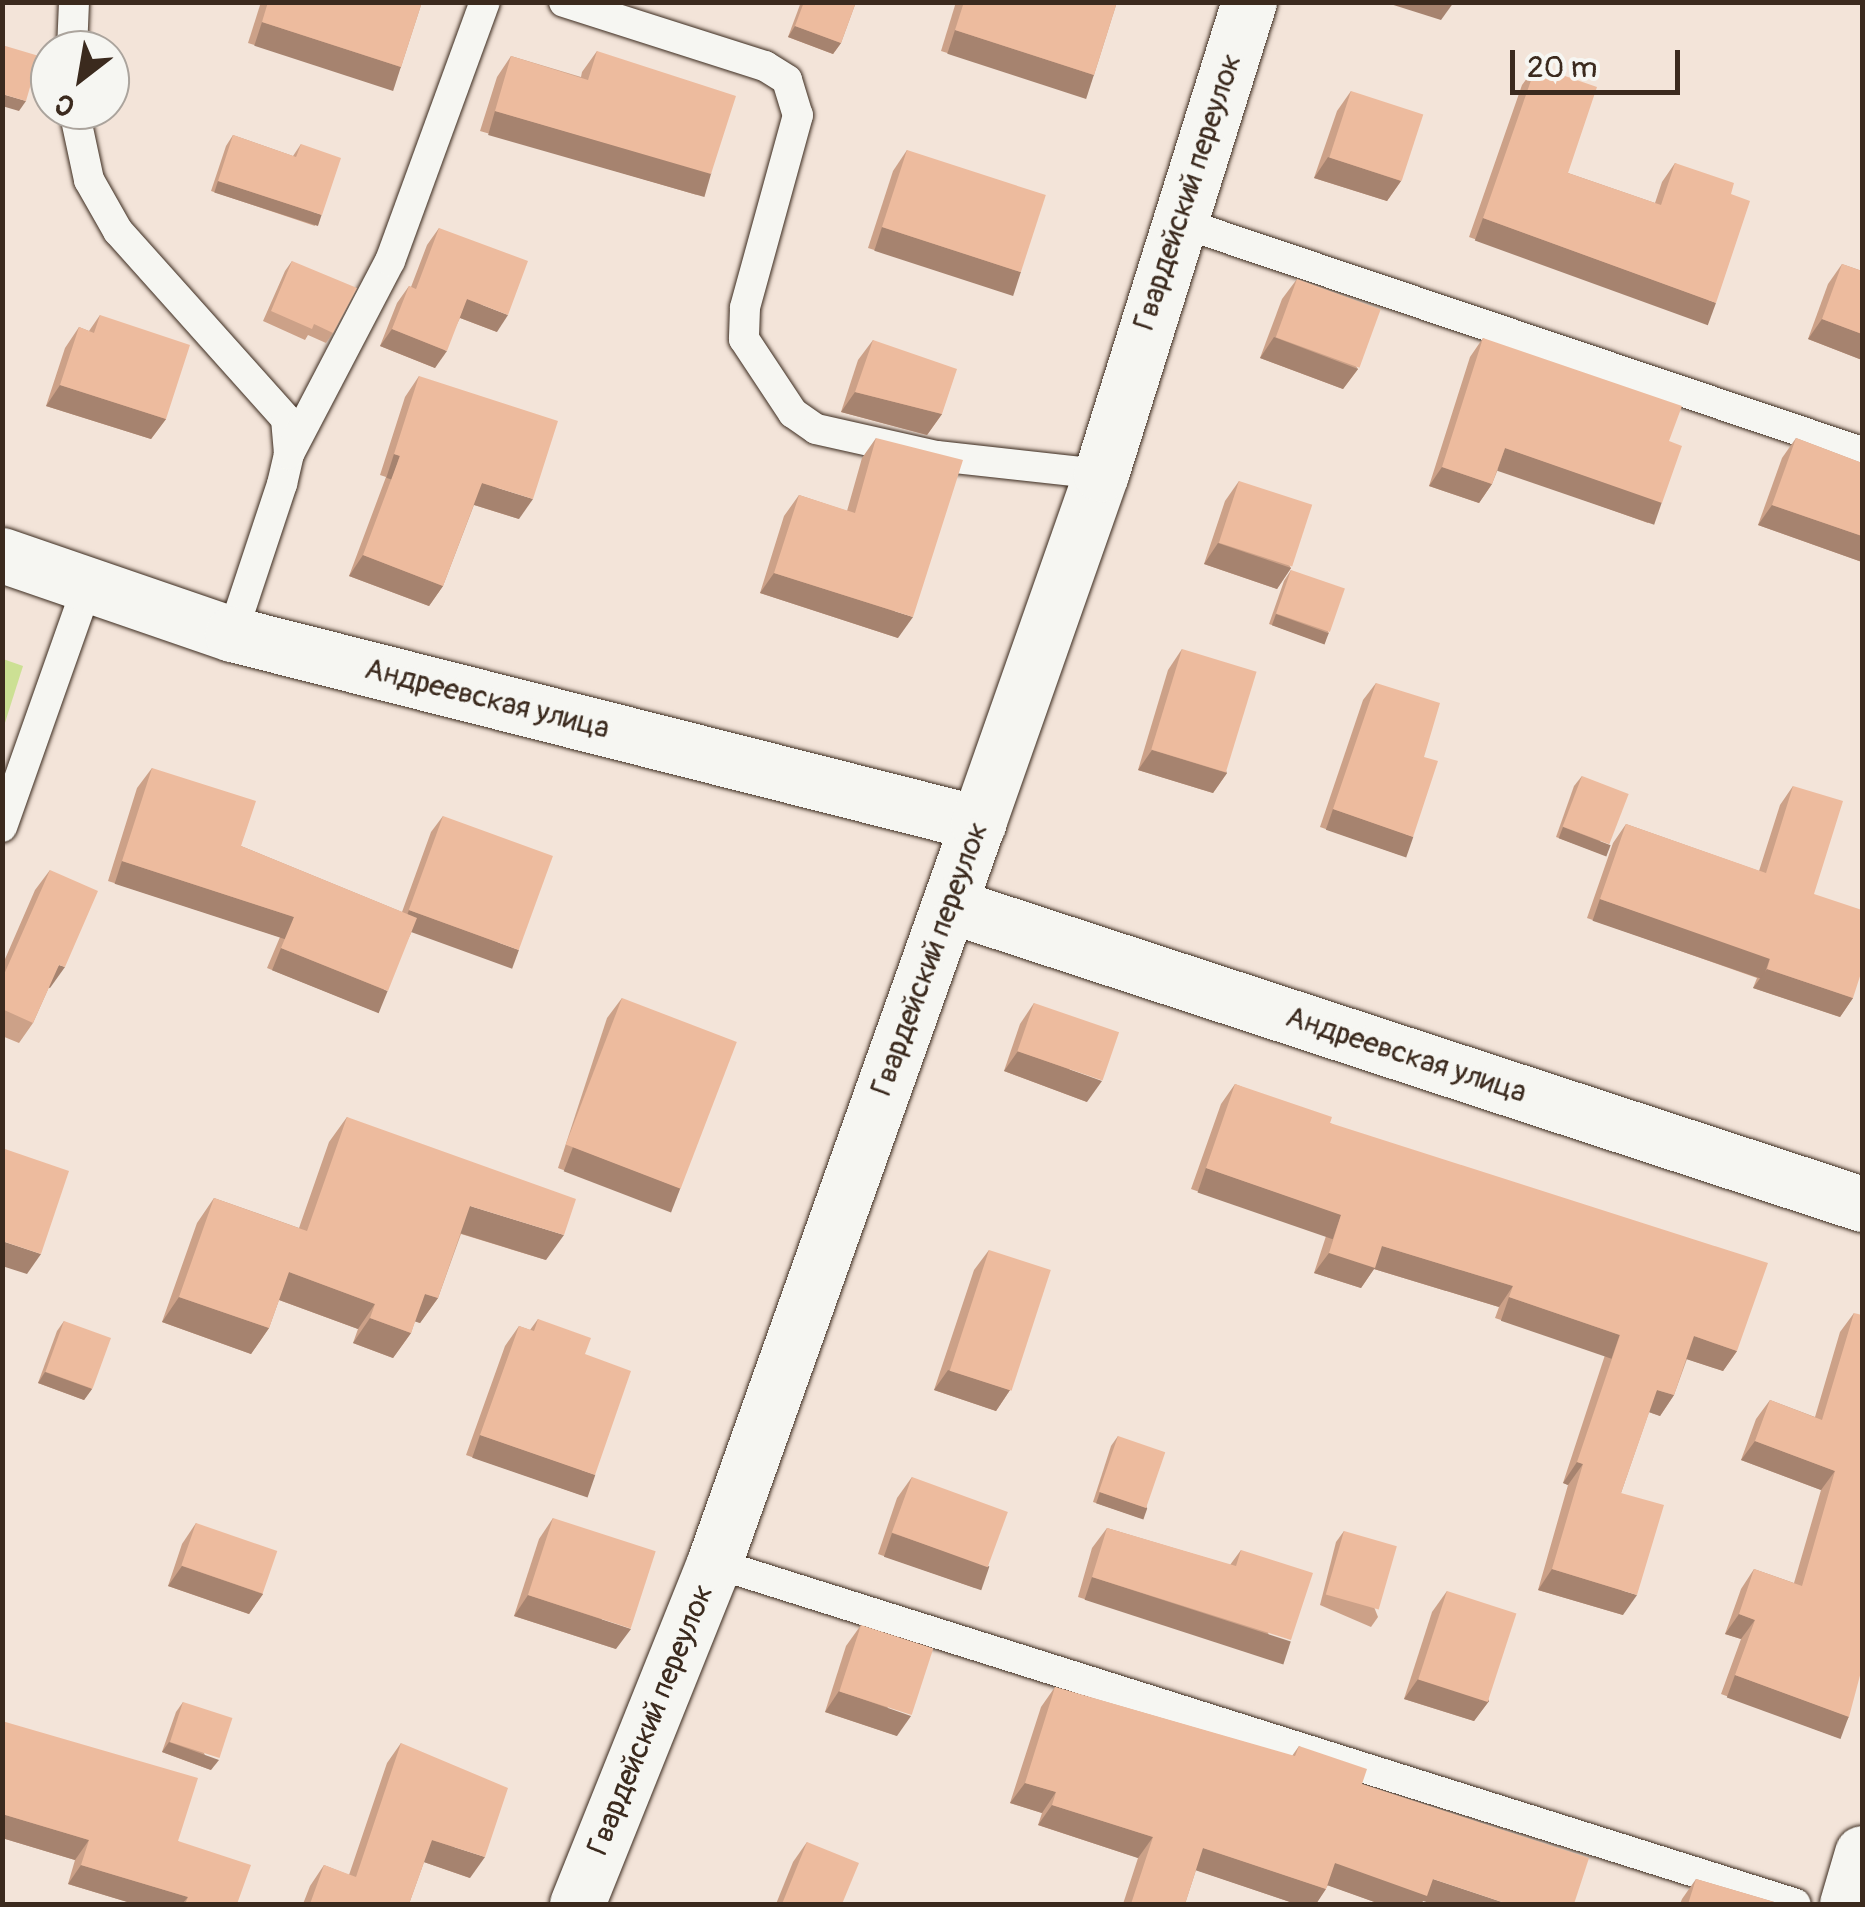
<!DOCTYPE html>
<meta charset="utf-8">
<style>
body{margin:0}
#map{position:relative;width:1865px;height:1907px;overflow:hidden;background:#f3e4d9;font-family:Pangolin,sans-serif}
div>[style]{position:absolute}
.green>*{inset:0;background:#cce094}
.roads{filter:drop-shadow(0 0 2px #3b2a1e) drop-shadow(0 0 2px #3b2a1e)}
.service>*{height:30px;margin:-15px;padding:0 15px;transform-origin:15px;border-radius:15px;background:#f6f6f2}
.minor>*{height:55px;margin:-27.5px;padding:0 27.5px;transform-origin:27.5px;border-radius:27.5px;background:#f6f6f2}
.wall>*{inset:0;background:#cca188}
.shaded-wall>*{inset:0;background:#a6836f;transform-origin:0 0}
.building>*{inset:0;background:#edbb9e;transform-origin:0 0}
span{translate:-50% -50%;white-space:nowrap;text-align:center;line-height:1.15;-webkit-text-stroke:8px #f6f6f2;paint-order:stroke}
.street-label{font-size:30px;color:#3b2a1e}
.frame{position:absolute;inset:0;border:5px solid #3b2a1e;pointer-events:none}
.north{position:absolute;left:30px;top:30px;width:100px;height:100px;box-sizing:border-box;background:#f6f6f2;border:2px solid #aba49d;border-radius:50%;rotate:211deg;font-size:28px;font-weight:700;line-height:40px;text-align:center;color:#3b2a1e}
.north::after{content:'';display:block;margin:auto;width:35px;height:45px;background:#3b2a1e;clip-path:polygon(50% 0,100% 100%,50% 72%,0 100%)}
.scale{position:absolute;left:1510px;top:50px;width:170px;height:45px;box-sizing:border-box;border:5px solid #3b2a1e;border-top:0;padding-left:12px;font-size:30px;line-height:35px;white-space:nowrap;color:#3b2a1e;-webkit-text-stroke:8px #f6f6f2;paint-order:stroke}
</style>
<div id="map">
<div class="green">
<i style="clip-path:polygon(3px 659px,23px 666px,3px 729px,2px 659px)"></i>
</div>
<div class="roads">
<div class="service">
<i style="left:564px;top:2px;width:211px;rotate:17.7deg"></i>
<i style="left:765px;top:66px;width:26px;rotate:32deg"></i>
<i style="left:787px;top:80px;width:37px;rotate:73deg"></i>
<i style="left:798px;top:115px;width:200px;rotate:105.4deg"></i>
<i style="left:745px;top:308px;width:31px;rotate:92deg"></i>
<i style="left:744px;top:339px;width:89px;rotate:56.5deg"></i>
<i style="left:793px;top:413px;width:28px;rotate:35deg"></i>
<i style="left:816px;top:429px;width:124px;rotate:12.6deg"></i>
<i style="left:937px;top:456px;width:165px;rotate:6.3deg"></i>
<i style="left:72px;top:50px;width:48px;rotate:-87.6deg"></i>
<i style="left:74px;top:110px;width:72px;rotate:77.9deg"></i>
<i style="left:89px;top:180px;width:59px;rotate:60.4deg"></i>
<i style="left:118px;top:231px;width:252px;rotate:48.2deg"></i>
<i style="left:286px;top:419px;width:35px;rotate:85deg"></i>
<i style="left:289px;top:454px;width:31px;rotate:103deg"></i>
<i style="left:282px;top:484px;width:158px;rotate:108.4deg"></i>
<i style="left:1176px;top:221px;width:724px;rotate:18.61deg"></i>
<i style="left:289px;top:454px;width:218px;rotate:-62.4deg"></i>
<i style="left:390px;top:261px;width:276px;rotate:-69.9deg"></i>
<i style="left:2px;top:827px;width:258px;rotate:-70.5deg"></i>
<i style="left:714px;top:1563px;width:1134px;rotate:17.49deg"></i>
</div>
<div class="minor">
<i style="left:2px;top:555px;width:243px;rotate:19deg"></i>
<i style="left:232px;top:634px;width:770px;rotate:14.22deg"></i>
<i style="left:949px;top:905px;width:961px;rotate:18.13deg"></i>
<i style="left:577px;top:1904px;width:367px;rotate:-68.1deg"></i>
<i style="left:714px;top:1563px;width:786px;rotate:-70.37deg"></i>
<i style="left:978px;top:823px;width:370px;rotate:-70.6deg"></i>
<i style="left:1101px;top:474px;width:495px;rotate:-72.6deg"></i>
<i style="left:1847px;top:1904px;width:53px;rotate:-73.6deg"></i>
</div>
</div>
<div class="wall">
<i style="clip-path:polygon(261px 2px,422px 2px,401px 67px,387px 87px,248px 43px)"></i>
<i style="clip-path:polygon(801px 2px,856px 2px,841px 43px,833px 54px,788px 37px)"></i>
<i style="clip-path:polygon(956px 2px,1117px 2px,1094px 75px,1080px 95px,941px 51px)"></i>
<i style="clip-path:polygon(597px 51px,697px 195px,480px 131px,497px 77px,511px 56px,581px 77px,582px 72px)"></i>
<i style="clip-path:polygon(1536px 66px,1568px 173px,1655px 203px,1662px 182px,1675px 163px,1731px 194px,1703px 322px,1469px 237px,1522px 85px)"></i>
<i style="clip-path:polygon(1351px 91px,1401px 181px,1387px 201px,1314px 178px,1337px 111px)"></i>
<i style="clip-path:polygon(233px 135px,293px 156px,301px 144px,315px 226px,211px 191px,226px 146px)"></i>
<i style="clip-path:polygon(907px 150px,1021px 272px,1007px 292px,868px 248px,893px 171px)"></i>
<i style="clip-path:polygon(439px 228px,497px 332px,460px 318px,435px 368px,380px 346px,397px 303px,409px 286px,411px 287px,427px 245px)"></i>
<i style="clip-path:polygon(292px 261px,333px 333px,326px 343px,308px 335px,305px 340px,263px 321px,285px 271px)"></i>
<i style="clip-path:polygon(1842px 264px,1862px 271px,1862px 360px,1808px 339px,1828px 284px)"></i>
<i style="clip-path:polygon(1297px 279px,1358px 369px,1343px 389px,1260px 358px,1282px 299px)"></i>
<i style="clip-path:polygon(100px 315px,166px 419px,151px 439px,46px 406px,65px 348px,79px 327px,89px 331px)"></i>
<i style="clip-path:polygon(1483px 338px,1669px 441px,1648px 523px,1498px 469px,1492px 484px,1479px 503px,1429px 486px,1470px 357px)"></i>
<i style="clip-path:polygon(873px 340px,942px 414px,927px 435px,841px 412px,858px 360px)"></i>
<i style="clip-path:polygon(419px 376px,519px 519px,474px 505px,443px 586px,429px 606px,349px 576px,386px 477px,380px 475px,405px 397px)"></i>
<i style="clip-path:polygon(876px 438px,898px 638px,760px 593px,784px 516px,799px 495px,847px 511px,862px 458px)"></i>
<i style="clip-path:polygon(1796px 438px,1862px 463px,1862px 562px,1758px 525px,1782px 458px)"></i>
<i style="clip-path:polygon(1239px 481px,1291px 568px,1277px 589px,1204px 564px,1225px 501px)"></i>
<i style="clip-path:polygon(1291px 570px,1329px 633px,1322px 643px,1269px 624px,1284px 581px)"></i>
<i style="clip-path:polygon(1182px 649px,1227px 773px,1213px 793px,1138px 770px,1168px 670px)"></i>
<i style="clip-path:polygon(1376px 683px,1424px 757px,1400px 855px,1320px 827px,1363px 700px)"></i>
<i style="clip-path:polygon(152px 768px,241px 846px,402px 912px,431px 832px,443px 816px,508px 965px,412px 931px,374px 1011px,267px 968px,280px 937px,108px 881px,137px 788px)"></i>
<i style="clip-path:polygon(1582px 776px,1604px 855px,1556px 837px,1574px 786px)"></i>
<i style="clip-path:polygon(1793px 786px,1814px 894px,1853px 998px,1840px 1017px,1753px 988px,1757px 978px,1587px 918px,1613px 843px,1626px 824px,1759px 871px,1780px 805px)"></i>
<i style="clip-path:polygon(50px 870px,50px 988px,49px 987px,33px 1023px,19px 1043px,2px 1036px,2px 966px,35px 890px)"></i>
<i style="clip-path:polygon(622px 998px,680px 1188px,665px 1209px,558px 1168px,607px 1018px)"></i>
<i style="clip-path:polygon(1034px 1003px,1087px 1102px,1004px 1071px,1020px 1024px)"></i>
<i style="clip-path:polygon(1235px 1084px,1330px 1123px,1737px 1351px,1723px 1371px,1687px 1359px,1674px 1395px,1660px 1416px,1649px 1412px,1621px 1493px,1623px 1615px,1538px 1590px,1568px 1485px,1563px 1483px,1605px 1355px,1495px 1318px,1499px 1307px,1374px 1269px,1361px 1288px,1314px 1273px,1326px 1236px,1191px 1189px,1221px 1104px)"></i>
<i style="clip-path:polygon(347px 1117px,546px 1260px,461px 1234px,438px 1298px,420px 1323px,415px 1321px,411px 1333px,393px 1358px,353px 1343px,358px 1329px,279px 1300px,269px 1328px,251px 1354px,162px 1322px,197px 1223px,214px 1198px,299px 1228px,329px 1142px)"></i>
<i style="clip-path:polygon(989px 1250px,1010px 1390px,996px 1411px,934px 1390px,974px 1270px)"></i>
<i style="clip-path:polygon(1854px 1313px,1849px 1717px,1836px 1737px,1721px 1694px,1741px 1639px,1725px 1634px,1741px 1589px,1754px 1569px,1794px 1583px,1821px 1490px,1741px 1460px,1756px 1419px,1770px 1400px,1815px 1417px,1840px 1332px)"></i>
<i style="clip-path:polygon(538px 1319px,585px 1354px,581px 1495px,466px 1455px,505px 1346px,519px 1326px,530px 1330px)"></i>
<i style="clip-path:polygon(64px 1321px,92px 1389px,84px 1400px,38px 1383px,57px 1331px)"></i>
<i style="clip-path:polygon(1118px 1436px,1147px 1508px,1140px 1518px,1093px 1502px,1111px 1446px)"></i>
<i style="clip-path:polygon(912px 1477px,975px 1588px,878px 1554px,897px 1498px)"></i>
<i style="clip-path:polygon(553px 1518px,616px 1649px,514px 1616px,539px 1539px)"></i>
<i style="clip-path:polygon(196px 1523px,263px 1594px,249px 1614px,168px 1586px,182px 1544px)"></i>
<i style="clip-path:polygon(1107px 1528px,1230px 1565px,1241px 1550px,1277px 1660px,1078px 1597px,1092px 1548px)"></i>
<i style="clip-path:polygon(1344px 1531px,1378px 1617px,1371px 1627px,1320px 1605px,1336px 1542px)"></i>
<i style="clip-path:polygon(1447px 1591px,1489px 1701px,1474px 1721px,1404px 1699px,1432px 1612px)"></i>
<i style="clip-path:polygon(861px 1625px,897px 1736px,825px 1712px,846px 1646px)"></i>
<i style="clip-path:polygon(1055px 1687px,1292px 1756px,1299px 1746px,1362px 1784px,1423px 1901px,1421px 1904px,1380px 1904px,1328px 1885px,1316px 1904px,1296px 1904px,1196px 1870px,1185px 1904px,1123px 1904px,1138px 1858px,1038px 1825px,1042px 1813px,1010px 1803px,1041px 1707px)"></i>
<i style="clip-path:polygon(183px 1702px,211px 1770px,162px 1752px,176px 1712px)"></i>
<i style="clip-path:polygon(2px 1721px,178px 1841px,237px 1904px,134px 1904px,68px 1884px,75px 1860px,2px 1838px)"></i>
<i style="clip-path:polygon(401px 1743px,470px 1878px,424px 1862px,409px 1904px,303px 1904px,310px 1886px,324px 1865px,349px 1875px,387px 1763px)"></i>
<i style="clip-path:polygon(807px 1842px,842px 1904px,776px 1904px,793px 1862px)"></i>
<i style="clip-path:polygon(1696px 1879px,1781px 1904px,1680px 1904px,1682px 1899px)"></i>
</div>
<div class="shaded-wall">
<i style="clip-path:polygon(1384px 2px,1454px 2px,1441px 20px)"></i>
<i style="left:262px;top:22px;width:146px;height:25px;rotate:18deg"></i>
<i style="clip-path:polygon(795px 26px,841px 43px,833px 54px,788px 37px)"></i>
<i style="left:955px;top:30px;width:146px;height:25px;rotate:18deg"></i>
<i style="clip-path:polygon(2px 94px,26px 101px,19px 111px,2px 106px)"></i>
<i style="left:495px;top:111px;width:225px;height:25px;rotate:16deg"></i>
<i style="clip-path:polygon(1328px 157px,1401px 181px,1387px 201px,1314px 178px)"></i>
<i style="left:218px;top:181px;width:109px;height:12px;rotate:18deg"></i>
<i style="left:1483px;top:218px;width:248px;height:24px;rotate:20deg"></i>
<i style="left:882px;top:227px;width:146px;height:25px;rotate:18deg"></i>
<i style="clip-path:polygon(467px 299px,508px 315px,497px 332px,455px 316px)"></i>
<i style="clip-path:polygon(1822px 319px,1862px 334px,1862px 360px,1808px 339px)"></i>
<i style="clip-path:polygon(392px 329px,447px 351px,435px 368px,380px 346px)"></i>
<i style="clip-path:polygon(1274px 337px,1358px 369px,1343px 389px,1260px 358px)"></i>
<i style="clip-path:polygon(60px 385px,166px 419px,151px 439px,46px 406px)"></i>
<i style="clip-path:polygon(855px 392px,942px 414px,927px 435px,841px 412px)"></i>
<i style="left:1505px;top:448px;width:166px;height:24px;rotate:19deg"></i>
<i style="left:394px;top:454px;width:6px;height:25px;rotate:18deg"></i>
<i style="clip-path:polygon(1442px 467px,1492px 484px,1479px 503px,1429px 486px)"></i>
<i style="clip-path:polygon(482px 483px,533px 499px,519px 519px,468px 503px)"></i>
<i style="clip-path:polygon(1772px 505px,1862px 536px,1862px 562px,1758px 525px)"></i>
<i style="clip-path:polygon(1218px 543px,1291px 568px,1277px 589px,1204px 564px)"></i>
<i style="clip-path:polygon(363px 555px,443px 586px,429px 606px,349px 576px)"></i>
<i style="clip-path:polygon(774px 573px,913px 617px,898px 638px,760px 593px)"></i>
<i style="left:1276px;top:614px;width:56px;height:12px;rotate:20deg"></i>
<i style="clip-path:polygon(1152px 750px,1227px 773px,1213px 793px,1138px 770px)"></i>
<i style="left:1333px;top:809px;width:85px;height:22px;rotate:19deg"></i>
<i style="left:1563px;top:827px;width:51px;height:12px;rotate:21deg"></i>
<i style="left:122px;top:861px;width:181px;height:24px;rotate:18deg"></i>
<i style="left:1600px;top:899px;width:180px;height:23px;rotate:19deg"></i>
<i style="left:409px;top:910px;width:117px;height:20px;rotate:20deg"></i>
<i style="left:281px;top:948px;width:115px;height:24px;rotate:22deg"></i>
<i style="clip-path:polygon(59px 965px,65px 967px,50px 988px,44px 985px)"></i>
<i style="clip-path:polygon(1767px 969px,1853px 998px,1840px 1017px,1753px 988px)"></i>
<i style="clip-path:polygon(1018px 1051px,1102px 1081px,1087px 1102px,1004px 1071px)"></i>
<i style="left:573px;top:1147px;width:115px;height:26px;rotate:21deg"></i>
<i style="left:1206px;top:1168px;width:143px;height:26px;rotate:19deg"></i>
<i style="clip-path:polygon(470px 1206px,564px 1235px,546px 1260px,453px 1231px)"></i>
<i style="clip-path:polygon(2px 1241px,41px 1254px,27px 1274px,2px 1266px)"></i>
<i style="clip-path:polygon(1382px 1246px,1513px 1286px,1499px 1307px,1374px 1269px,1361px 1288px,1314px 1273px,1329px 1253px)"></i>
<i style="clip-path:polygon(289px 1272px,375px 1304px,358px 1329px,271px 1297px)"></i>
<i style="clip-path:polygon(425px 1294px,438px 1298px,420px 1323px,407px 1319px)"></i>
<i style="clip-path:polygon(179px 1297px,269px 1328px,251px 1354px,162px 1322px)"></i>
<i style="left:1509px;top:1297px;width:117px;height:25px;rotate:19deg"></i>
<i style="clip-path:polygon(370px 1318px,411px 1333px,393px 1358px,353px 1343px)"></i>
<i style="clip-path:polygon(1694px 1336px,1737px 1351px,1723px 1371px,1680px 1357px)"></i>
<i style="clip-path:polygon(948px 1370px,1010px 1390px,996px 1411px,934px 1390px)"></i>
<i style="clip-path:polygon(45px 1372px,92px 1389px,84px 1400px,38px 1383px)"></i>
<i style="clip-path:polygon(1657px 1390px,1674px 1395px,1660px 1416px,1643px 1410px)"></i>
<i style="left:480px;top:1435px;width:122px;height:24px;rotate:19deg"></i>
<i style="clip-path:polygon(1755px 1441px,1835px 1471px,1821px 1490px,1741px 1460px)"></i>
<i style="clip-path:polygon(1577px 1462px,1583px 1464px,1568px 1485px,1563px 1483px)"></i>
<i style="left:1100px;top:1492px;width:50px;height:12px;rotate:19deg"></i>
<i style="left:892px;top:1533px;width:103px;height:25px;rotate:19deg"></i>
<i style="clip-path:polygon(182px 1566px,263px 1594px,249px 1614px,168px 1586px)"></i>
<i style="clip-path:polygon(1552px 1569px,1637px 1595px,1623px 1615px,1538px 1590px)"></i>
<i style="left:1092px;top:1577px;width:209px;height:24px;rotate:18deg"></i>
<i style="clip-path:polygon(528px 1595px,631px 1629px,616px 1649px,514px 1616px)"></i>
<i style="clip-path:polygon(1739px 1614px,1755px 1620px,1741px 1639px,1725px 1634px)"></i>
<i style="left:1735px;top:1675px;width:121px;height:24px;rotate:20deg"></i>
<i style="clip-path:polygon(1418px 1679px,1489px 1701px,1474px 1721px,1404px 1699px)"></i>
<i style="clip-path:polygon(839px 1691px,911px 1716px,897px 1736px,825px 1712px)"></i>
<i style="clip-path:polygon(169px 1742px,219px 1760px,211px 1770px,162px 1752px)"></i>
<i style="clip-path:polygon(1025px 1783px,1056px 1792px,1042px 1813px,1010px 1803px)"></i>
<i style="clip-path:polygon(1052px 1805px,1153px 1837px,1138px 1858px,1038px 1825px)"></i>
<i style="clip-path:polygon(2px 1814px,89px 1840px,75px 1860px,2px 1838px)"></i>
<i style="clip-path:polygon(432px 1840px,485px 1857px,470px 1878px,418px 1860px)"></i>
<i style="clip-path:polygon(1203px 1848px,1326px 1889px,1316px 1904px,1296px 1904px,1189px 1868px)"></i>
<i style="clip-path:polygon(1335px 1863px,1433px 1879px,1508px 1904px,1433px 1904px,1423px 1901px,1421px 1904px,1380px 1904px,1321px 1883px)"></i>
<i style="clip-path:polygon(81px 1865px,188px 1897px,182px 1904px,134px 1904px,68px 1884px)"></i>
</div>
<div class="building">
<i style="clip-path:polygon(268px 2px,422px 2px,401px 67px,262px 22px)"></i>
<i style="clip-path:polygon(804px 2px,856px 2px,841px 43px,795px 26px)"></i>
<i style="clip-path:polygon(964px 2px,1117px 2px,1094px 75px,955px 30px)"></i>
<i style="clip-path:polygon(2px 45px,39px 56px,26px 101px,2px 94px)"></i>
<i style="clip-path:polygon(597px 51px,736px 96px,711px 174px,495px 111px,511px 56px,588px 80px)"></i>
<i style="clip-path:polygon(1536px 66px,1597px 87px,1568px 173px,1661px 205px,1675px 163px,1734px 183px,1731px 194px,1750px 201px,1716px 303px,1483px 218px)"></i>
<i style="left:1351px;top:91px;width:76px;height:70px;rotate:18deg"></i>
<i style="clip-path:polygon(233px 135px,296px 157px,301px 144px,341px 158px,322px 215px,218px 181px)"></i>
<i style="left:907px;top:150px;width:146px;height:81px;rotate:18deg"></i>
<i style="clip-path:polygon(439px 228px,528px 261px,508px 315px,467px 299px,447px 351px,392px 329px,409px 286px,416px 289px)"></i>
<i style="clip-path:polygon(292px 261px,357px 288px,333px 333px,314px 324px,312px 329px,271px 311px)"></i>
<i style="clip-path:polygon(1842px 264px,1862px 271px,1862px 334px,1822px 319px)"></i>
<i style="left:1297px;top:279px;width:89px;height:62px;rotate:20deg"></i>
<i style="clip-path:polygon(100px 315px,190px 345px,166px 419px,60px 385px,79px 327px,94px 333px)"></i>
<i style="clip-path:polygon(1483px 338px,1682px 406px,1669px 441px,1682px 446px,1662px 503px,1505px 448px,1492px 484px,1442px 467px)"></i>
<i style="clip-path:polygon(873px 340px,957px 369px,942px 414px,855px 392px)"></i>
<i style="clip-path:polygon(419px 376px,558px 421px,533px 499px,482px 483px,443px 586px,363px 555px,400px 456px,394px 454px)"></i>
<i style="clip-path:polygon(876px 438px,963px 460px,913px 617px,774px 573px,799px 495px,855px 513px)"></i>
<i style="clip-path:polygon(1796px 438px,1862px 463px,1862px 536px,1772px 505px)"></i>
<i style="left:1239px;top:481px;width:77px;height:65px;rotate:18deg"></i>
<i style="left:1291px;top:570px;width:57px;height:46px;rotate:19deg"></i>
<i style="left:1182px;top:649px;width:78px;height:105px;rotate:17deg"></i>
<i style="clip-path:polygon(1376px 683px,1440px 703px,1424px 757px,1438px 761px,1413px 837px,1333px 809px)"></i>
<i style="clip-path:polygon(152px 768px,256px 801px,241px 846px,417px 918px,388px 991px,281px 948px,294px 917px,122px 861px)"></i>
<i style="left:1582px;top:776px;width:50px;height:54px;rotate:21deg"></i>
<i style="clip-path:polygon(1793px 786px,1843px 801px,1814px 894px,1862px 910px,1862px 970px,1853px 998px,1767px 969px,1770px 959px,1600px 899px,1626px 824px,1766px 873px)"></i>
<i style="left:443px;top:816px;width:117px;height:100px;rotate:20deg"></i>
<i style="clip-path:polygon(50px 870px,98px 891px,65px 967px,59px 965px,33px 1023px,2px 1009px,2px 979px)"></i>
<i style="left:622px;top:998px;width:123px;height:157px;rotate:21deg"></i>
<i style="left:1034px;top:1003px;width:90px;height:51px;rotate:19deg"></i>
<i style="clip-path:polygon(1235px 1084px,1332px 1117px,1330px 1123px,1768px 1263px,1737px 1351px,1694px 1336px,1674px 1395px,1657px 1390px,1621px 1493px,1664px 1505px,1637px 1595px,1552px 1569px,1583px 1464px,1577px 1462px,1620px 1335px,1509px 1297px,1513px 1286px,1382px 1246px,1375px 1268px,1329px 1253px,1341px 1215px,1206px 1168px)"></i>
<i style="clip-path:polygon(347px 1117px,576px 1199px,564px 1235px,470px 1206px,438px 1298px,425px 1294px,411px 1333px,370px 1318px,375px 1304px,289px 1272px,269px 1328px,179px 1297px,214px 1198px,307px 1231px)"></i>
<i style="clip-path:polygon(2px 1148px,69px 1171px,41px 1254px,2px 1241px)"></i>
<i style="left:989px;top:1250px;width:65px;height:127px;rotate:18deg"></i>
<i style="clip-path:polygon(1854px 1313px,1862px 1315px,1862px 1668px,1849px 1717px,1735px 1675px,1755px 1620px,1739px 1614px,1754px 1569px,1802px 1586px,1835px 1471px,1755px 1441px,1770px 1400px,1822px 1420px)"></i>
<i style="clip-path:polygon(538px 1319px,591px 1338px,585px 1354px,631px 1371px,595px 1475px,480px 1435px,519px 1326px,534px 1331px)"></i>
<i style="left:64px;top:1321px;width:50px;height:54px;rotate:20deg"></i>
<i style="left:1118px;top:1436px;width:50px;height:59px;rotate:19deg"></i>
<i style="left:912px;top:1477px;width:102px;height:59px;rotate:20deg"></i>
<i style="left:553px;top:1518px;width:108px;height:81px;rotate:18deg"></i>
<i style="left:196px;top:1523px;width:86px;height:45px;rotate:19deg"></i>
<i style="clip-path:polygon(1107px 1528px,1236px 1566px,1241px 1550px,1313px 1573px,1291px 1640px,1092px 1577px)"></i>
<i style="left:1344px;top:1531px;width:55px;height:66px;rotate:16deg"></i>
<i style="left:1447px;top:1591px;width:73px;height:93px;rotate:18deg"></i>
<i style="left:861px;top:1625px;width:76px;height:70px;rotate:18deg"></i>
<i style="clip-path:polygon(1055px 1687px,1295px 1756px,1299px 1746px,1367px 1769px,1362px 1784px,1589px 1858px,1574px 1904px,1508px 1904px,1433px 1879px,1427px 1896px,1335px 1863px,1326px 1889px,1203px 1848px,1185px 1904px,1131px 1904px,1153px 1837px,1052px 1805px,1056px 1792px,1025px 1783px)"></i>
<i style="left:183px;top:1702px;width:52px;height:42px;rotate:18deg"></i>
<i style="clip-path:polygon(2px 1721px,198px 1778px,178px 1841px,251px 1865px,237px 1904px,185px 1904px,188px 1897px,81px 1865px,89px 1840px,2px 1814px)"></i>
<i style="clip-path:polygon(401px 1743px,508px 1788px,485px 1857px,432px 1840px,409px 1904px,310px 1904px,324px 1865px,356px 1877px)"></i>
<i style="clip-path:polygon(807px 1842px,859px 1863px,842px 1904px,782px 1904px)"></i>
<i style="clip-path:polygon(1696px 1879px,1781px 1904px,1688px 1904px)"></i>
</div>
<div class="street-label">
<span style="left:1188px;top:192px;rotate:-72deg">Гвардейский переулок</span>
<span style="left:487px;top:699px;rotate:14deg">Андреевская улица</span>
<span style="left:930px;top:959px;rotate:-70deg">Гвардейский переулок</span>
<span style="left:1406px;top:1055px;rotate:18deg">Андреевская улица</span>
<span style="left:651px;top:1720px;rotate:-68deg">Гвардейский переулок</span>
</div>
<div class="frame"></div>
<div class="north">С</div>
<div class="scale">20 m</div>
</div>
